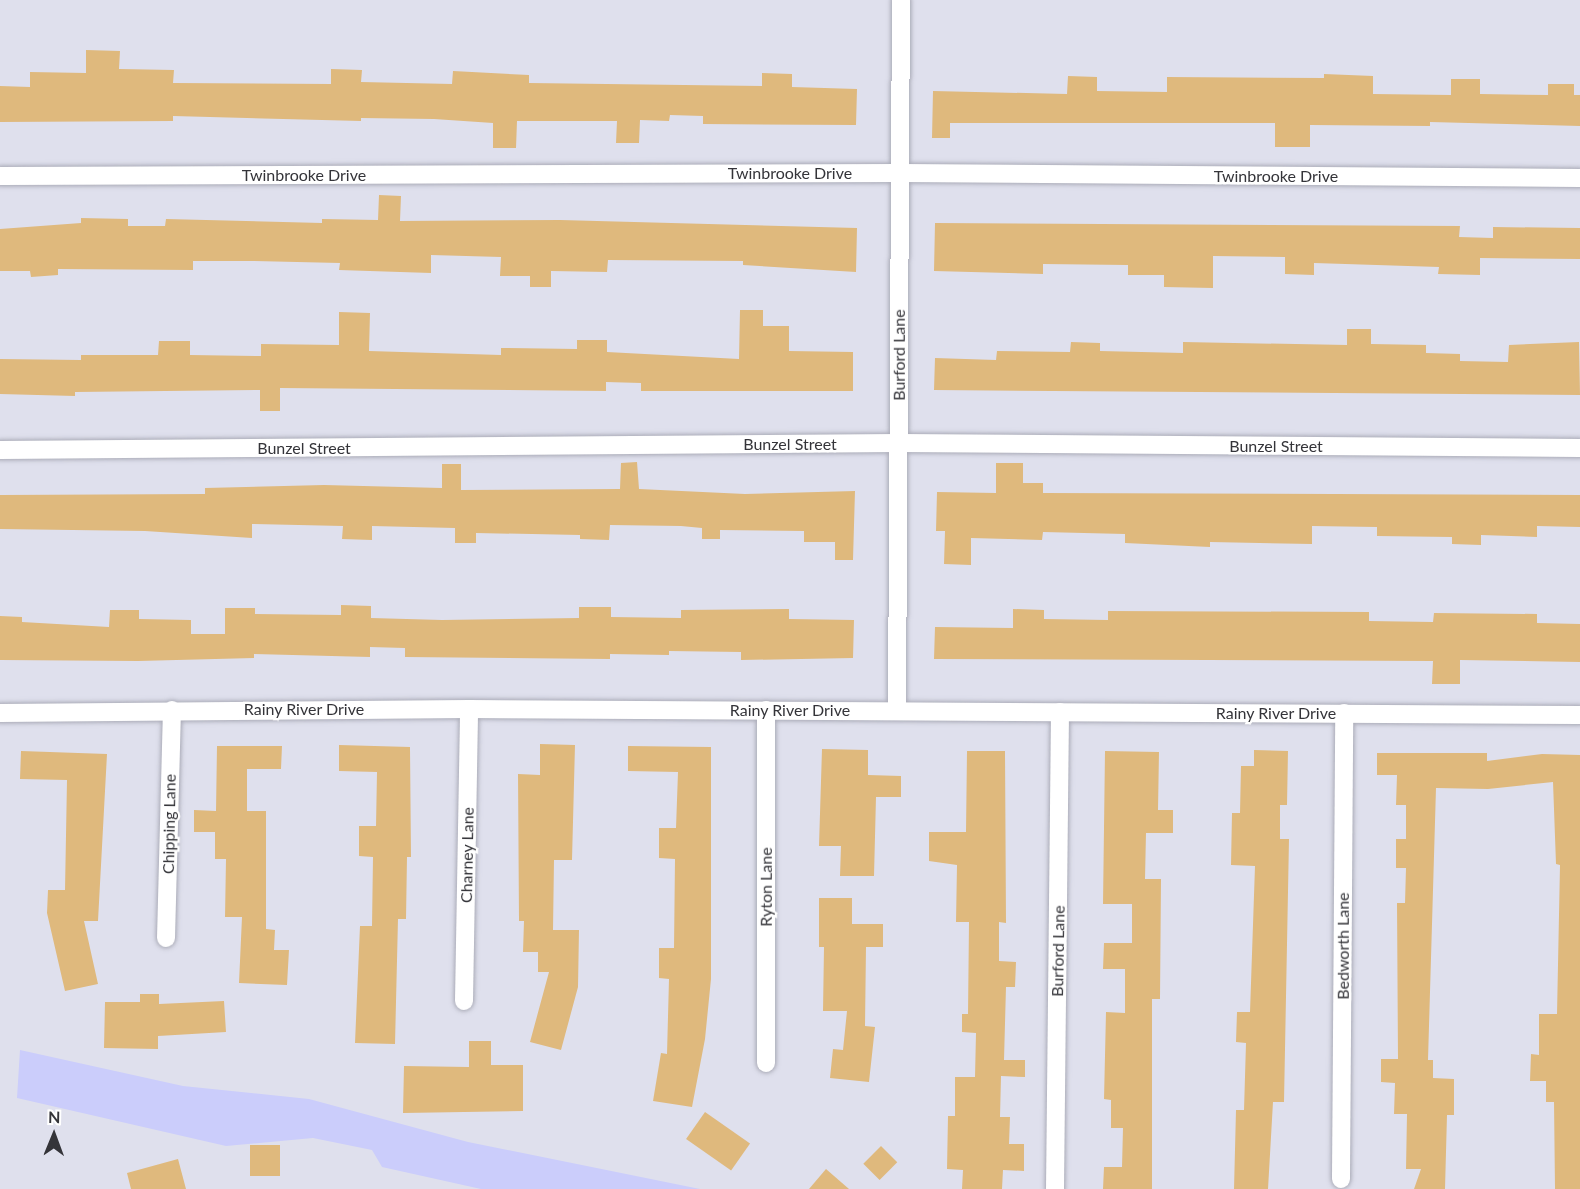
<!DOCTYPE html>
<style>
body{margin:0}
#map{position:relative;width:1580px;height:1189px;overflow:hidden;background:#dfe0ed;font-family:Lato,sans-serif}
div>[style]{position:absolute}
.green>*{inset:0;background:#cbcdfb}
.building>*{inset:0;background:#dfb97d;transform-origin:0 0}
.roads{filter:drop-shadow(0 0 2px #abacb8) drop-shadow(0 0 2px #abacb8)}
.minor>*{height:18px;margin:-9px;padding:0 9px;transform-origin:9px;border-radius:9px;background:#fff}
span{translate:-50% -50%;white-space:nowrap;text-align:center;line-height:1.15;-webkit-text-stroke:4.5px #fff;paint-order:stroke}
.street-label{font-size:16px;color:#343439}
.north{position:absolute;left:24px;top:1105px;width:60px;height:60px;-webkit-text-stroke:4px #fff;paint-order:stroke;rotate:1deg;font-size:16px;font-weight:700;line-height:24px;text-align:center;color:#343439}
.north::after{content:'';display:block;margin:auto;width:21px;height:27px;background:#343439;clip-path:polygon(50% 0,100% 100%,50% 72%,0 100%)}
</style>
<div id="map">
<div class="green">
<i style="clip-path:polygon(20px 1050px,183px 1086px,309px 1099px,468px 1142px,700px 1189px,481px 1189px,382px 1167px,372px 1150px,313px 1138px,226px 1146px,17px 1098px)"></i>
</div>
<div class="building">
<i style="clip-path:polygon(86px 50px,120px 51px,119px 69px,174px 70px,173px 83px,331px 84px,331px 69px,362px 70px,361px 82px,452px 84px,453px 71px,529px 75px,529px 83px,762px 86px,762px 73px,792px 74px,792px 87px,857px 89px,856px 125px,703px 124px,703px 116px,670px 115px,669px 121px,640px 120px,639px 143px,616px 143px,617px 121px,517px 121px,516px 148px,493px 148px,493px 123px,434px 119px,361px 118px,361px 121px,173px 116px,173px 121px,0 122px,0 86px,30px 87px,30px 72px,86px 73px)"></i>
<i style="clip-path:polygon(1324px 74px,1373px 76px,1373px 94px,1451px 95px,1451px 79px,1480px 79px,1480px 94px,1548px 95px,1548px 84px,1574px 84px,1574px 95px,1580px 95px,1580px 126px,1430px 122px,1430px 126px,1310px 125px,1310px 147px,1275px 147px,1275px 123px,950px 123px,950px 138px,932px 138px,933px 91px,1067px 94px,1068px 76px,1097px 77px,1097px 91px,1167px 92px,1167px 77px,1324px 78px)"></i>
<i style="clip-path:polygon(379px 195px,401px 196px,400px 221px,560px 220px,857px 228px,856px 272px,743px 265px,743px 261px,608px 260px,607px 272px,551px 271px,551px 287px,530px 287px,530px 276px,500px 276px,501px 257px,431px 255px,431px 273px,339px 270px,340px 263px,254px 261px,193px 261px,193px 270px,58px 269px,58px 275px,31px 277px,30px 271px,0 271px,0 229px,81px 223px,81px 218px,128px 219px,128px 226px,165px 226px,166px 219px,322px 223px,322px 219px,378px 220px)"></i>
<i style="clip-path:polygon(935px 223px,1460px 226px,1459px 237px,1493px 238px,1493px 227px,1580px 228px,1580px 259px,1480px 258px,1480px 275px,1438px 274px,1439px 267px,1314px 263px,1314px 275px,1285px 274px,1285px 257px,1213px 256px,1213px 288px,1164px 287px,1164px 275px,1128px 275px,1128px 265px,1043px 264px,1043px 274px,934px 271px)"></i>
<i style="clip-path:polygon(740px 310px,763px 310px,763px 326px,789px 326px,789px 351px,853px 352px,853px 391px,641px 391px,641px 383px,606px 382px,606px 391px,280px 388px,280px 411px,260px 411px,260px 390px,75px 392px,75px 396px,0 394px,0 359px,81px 360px,81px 355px,158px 355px,159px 341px,190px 341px,190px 355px,261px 356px,261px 344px,339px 345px,339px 312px,370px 313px,369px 351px,501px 355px,501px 348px,577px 349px,577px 340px,607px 340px,607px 352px,739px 359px)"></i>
<i style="clip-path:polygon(1347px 329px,1371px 329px,1371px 344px,1426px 345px,1426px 353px,1460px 354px,1460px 361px,1508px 362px,1509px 345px,1579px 342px,1580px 395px,934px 390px,935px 358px,996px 360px,997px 351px,1070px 352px,1071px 342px,1100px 343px,1100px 351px,1183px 353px,1183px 342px,1347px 345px)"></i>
<i style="clip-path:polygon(637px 462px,639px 489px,745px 494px,855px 491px,853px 560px,835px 560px,835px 542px,804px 542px,804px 531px,720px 530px,720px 539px,702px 539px,702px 528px,681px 526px,610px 525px,609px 540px,580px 539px,580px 535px,476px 533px,476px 543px,455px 543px,455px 528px,372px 526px,372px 540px,342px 539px,343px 526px,252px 524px,252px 538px,145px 531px,0 529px,0 495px,205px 494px,205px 488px,324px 485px,442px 488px,442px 464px,461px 464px,461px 490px,620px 489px,621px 463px)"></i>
<i style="clip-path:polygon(996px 463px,1023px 463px,1023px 483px,1043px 483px,1043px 493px,1580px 495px,1580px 527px,1537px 526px,1537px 537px,1481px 535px,1481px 545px,1452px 544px,1452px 537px,1377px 536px,1377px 527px,1312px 526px,1312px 544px,1210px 542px,1210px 547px,1125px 543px,1125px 534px,1043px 532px,1042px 540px,971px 538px,971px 565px,944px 564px,945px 531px,936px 531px,937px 492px,996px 493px)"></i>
<i style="clip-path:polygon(341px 605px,371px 606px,371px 618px,442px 620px,579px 618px,579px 607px,611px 607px,611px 617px,681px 618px,681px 610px,789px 609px,789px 619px,854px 620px,853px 658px,741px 660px,741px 652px,669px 651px,669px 655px,610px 654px,610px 659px,405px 657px,405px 648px,370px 647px,370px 657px,254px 654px,254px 658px,138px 661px,0 660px,0 616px,22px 617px,22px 622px,109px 627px,110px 610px,139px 610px,139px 619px,191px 620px,191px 634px,225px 634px,225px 608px,255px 608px,255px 614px,341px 615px)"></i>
<i style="clip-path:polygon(1013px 609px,1044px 610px,1044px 619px,1108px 620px,1108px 611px,1369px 612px,1369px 621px,1433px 622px,1434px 613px,1537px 614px,1537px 623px,1580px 624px,1580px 662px,1460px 660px,1460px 684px,1432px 684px,1433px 661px,934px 659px,935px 627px,1013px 628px)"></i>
<i style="clip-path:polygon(540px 744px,575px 745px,572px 860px,554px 860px,553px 930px,579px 930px,578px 987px,561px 1050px,530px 1042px,549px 972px,538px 972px,538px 952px,523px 952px,524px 921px,519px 921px,518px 774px,540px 775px)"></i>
<i style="clip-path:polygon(339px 745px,410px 747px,411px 857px,407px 857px,406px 919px,398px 919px,395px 1044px,355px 1043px,360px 926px,372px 926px,373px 857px,359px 856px,359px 826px,376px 826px,377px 772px,339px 771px)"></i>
<i style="clip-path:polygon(217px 746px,282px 746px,281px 769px,247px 769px,247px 811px,266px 811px,266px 929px,275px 930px,274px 950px,289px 950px,287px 985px,239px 983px,242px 917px,225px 917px,226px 859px,215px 859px,215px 832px,194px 832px,194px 810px,216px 811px)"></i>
<i style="clip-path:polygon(628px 746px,711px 747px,711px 979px,705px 1039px,692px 1107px,653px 1101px,661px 1053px,667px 1054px,669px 979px,659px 978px,659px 948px,674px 948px,675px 859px,659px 858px,659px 828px,676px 828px,678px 772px,628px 771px)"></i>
<i style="clip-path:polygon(822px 749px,868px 750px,868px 775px,901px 776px,901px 797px,876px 797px,874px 876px,840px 876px,841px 846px,819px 846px)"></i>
<i style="clip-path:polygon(1254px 750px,1288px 751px,1287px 805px,1280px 805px,1280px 839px,1289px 839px,1284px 1102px,1273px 1102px,1268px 1189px,1234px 1189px,1236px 1110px,1244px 1110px,1246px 1043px,1236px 1042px,1237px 1012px,1250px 1012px,1255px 866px,1231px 865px,1232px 813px,1240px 813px,1241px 766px,1254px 766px)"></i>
<i style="clip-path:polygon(21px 751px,107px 754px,98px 921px,84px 921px,98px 984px,65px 991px,47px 913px,48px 890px,65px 890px,67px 780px,20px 779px)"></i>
<i style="clip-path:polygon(967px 751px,1005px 751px,1006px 923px,999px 922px,999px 961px,1016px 962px,1015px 987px,1006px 987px,1004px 1060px,1025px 1060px,1025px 1077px,1001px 1076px,1000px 1117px,1010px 1117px,1009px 1144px,1024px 1144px,1024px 1171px,1003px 1170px,1002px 1189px,962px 1189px,963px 1170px,947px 1169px,948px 1116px,955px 1116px,955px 1077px,975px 1077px,976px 1033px,962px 1032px,962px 1014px,968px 1014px,969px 922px,956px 922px,957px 865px,929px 861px,929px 832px,966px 832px)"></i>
<i style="clip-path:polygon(1105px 751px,1159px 752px,1158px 810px,1173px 810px,1173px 833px,1146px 833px,1145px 879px,1161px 879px,1160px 999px,1152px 999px,1152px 1189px,1103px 1189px,1104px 1167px,1122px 1167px,1123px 1128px,1111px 1128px,1111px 1100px,1104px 1099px,1106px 1012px,1125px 1013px,1125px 969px,1103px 969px,1104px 943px,1132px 943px,1132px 904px,1103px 904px)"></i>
<i style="clip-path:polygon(1377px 753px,1487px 753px,1487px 761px,1542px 754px,1580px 755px,1580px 1189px,1555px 1189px,1554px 1102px,1546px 1102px,1546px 1081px,1530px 1081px,1531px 1054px,1539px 1055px,1539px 1014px,1557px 1014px,1560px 865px,1556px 864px,1553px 782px,1488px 789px,1436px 788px,1428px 1060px,1433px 1060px,1433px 1078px,1454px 1079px,1454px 1115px,1447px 1115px,1445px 1189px,1414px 1189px,1421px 1169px,1406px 1169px,1407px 1114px,1394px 1114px,1395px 1083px,1381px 1082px,1381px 1059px,1398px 1059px,1397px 903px,1405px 903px,1406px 868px,1396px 868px,1396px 839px,1406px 839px,1406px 805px,1396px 805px,1397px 775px,1377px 775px)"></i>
<i style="clip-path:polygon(819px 898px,852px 898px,852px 924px,883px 924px,883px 947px,866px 947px,865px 1026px,875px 1027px,869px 1082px,830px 1078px,833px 1049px,843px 1050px,847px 1011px,823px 1011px,824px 947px,819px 947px)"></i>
<i style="clip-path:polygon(140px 994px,159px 994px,159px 1004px,224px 1001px,226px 1032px,158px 1036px,158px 1049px,104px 1048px,105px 1002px,140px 1002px)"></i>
<i style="clip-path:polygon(469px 1041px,491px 1041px,491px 1065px,523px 1065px,523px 1111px,403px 1113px,404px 1066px,469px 1067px)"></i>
<i style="left:705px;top:1112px;width:55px;height:33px;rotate:35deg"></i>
<i style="left:250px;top:1145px;width:30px;height:31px"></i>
<i style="left:881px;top:1146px;width:23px;height:25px;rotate:45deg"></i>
<i style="clip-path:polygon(178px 1159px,186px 1189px,131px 1189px,127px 1173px)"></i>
<i style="clip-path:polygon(826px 1169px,849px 1189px,809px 1189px)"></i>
</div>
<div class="roads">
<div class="minor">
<i style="left:0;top:176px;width:900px;rotate:-0.19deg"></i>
<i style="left:900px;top:173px;width:680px;rotate:0.42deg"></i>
<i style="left:0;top:450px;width:899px;rotate:-0.45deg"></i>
<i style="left:899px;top:443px;width:681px;rotate:0.42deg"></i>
<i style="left:766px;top:710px;width:353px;rotate:90deg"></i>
<i style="left:897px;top:710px;width:710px;rotate:-89.68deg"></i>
<i style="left:0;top:713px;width:469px;rotate:-0.5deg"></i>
<i style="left:469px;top:709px;width:1111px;rotate:0.31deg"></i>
<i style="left:166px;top:938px;width:228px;rotate:-88.5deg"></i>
<i style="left:464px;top:1001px;width:292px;rotate:-89deg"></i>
<i style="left:1341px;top:1179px;width:466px;rotate:-89.6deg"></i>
<i style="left:1055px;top:1189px;width:477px;rotate:-89.4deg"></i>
</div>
</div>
<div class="street-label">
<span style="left:790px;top:173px">Twinbrooke Drive</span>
<span style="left:304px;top:175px">Twinbrooke Drive</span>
<span style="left:1276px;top:176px">Twinbrooke Drive</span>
<span style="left:899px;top:355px;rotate:-90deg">Burford Lane</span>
<span style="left:790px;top:444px">Bunzel Street</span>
<span style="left:1276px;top:446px">Bunzel Street</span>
<span style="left:304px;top:448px">Bunzel Street</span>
<span style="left:304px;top:709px">Rainy River Drive</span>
<span style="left:790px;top:710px">Rainy River Drive</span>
<span style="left:1276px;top:713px">Rainy River Drive</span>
<span style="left:169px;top:824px;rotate:-89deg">Chipping Lane</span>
<span style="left:467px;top:855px;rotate:-89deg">Charney Lane</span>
<span style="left:766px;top:887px;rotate:-90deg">Ryton Lane</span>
<span style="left:1343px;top:946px;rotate:-90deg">Bedworth Lane</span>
<span style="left:1058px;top:951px;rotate:-89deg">Burford Lane</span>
</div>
<div class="north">N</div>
</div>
